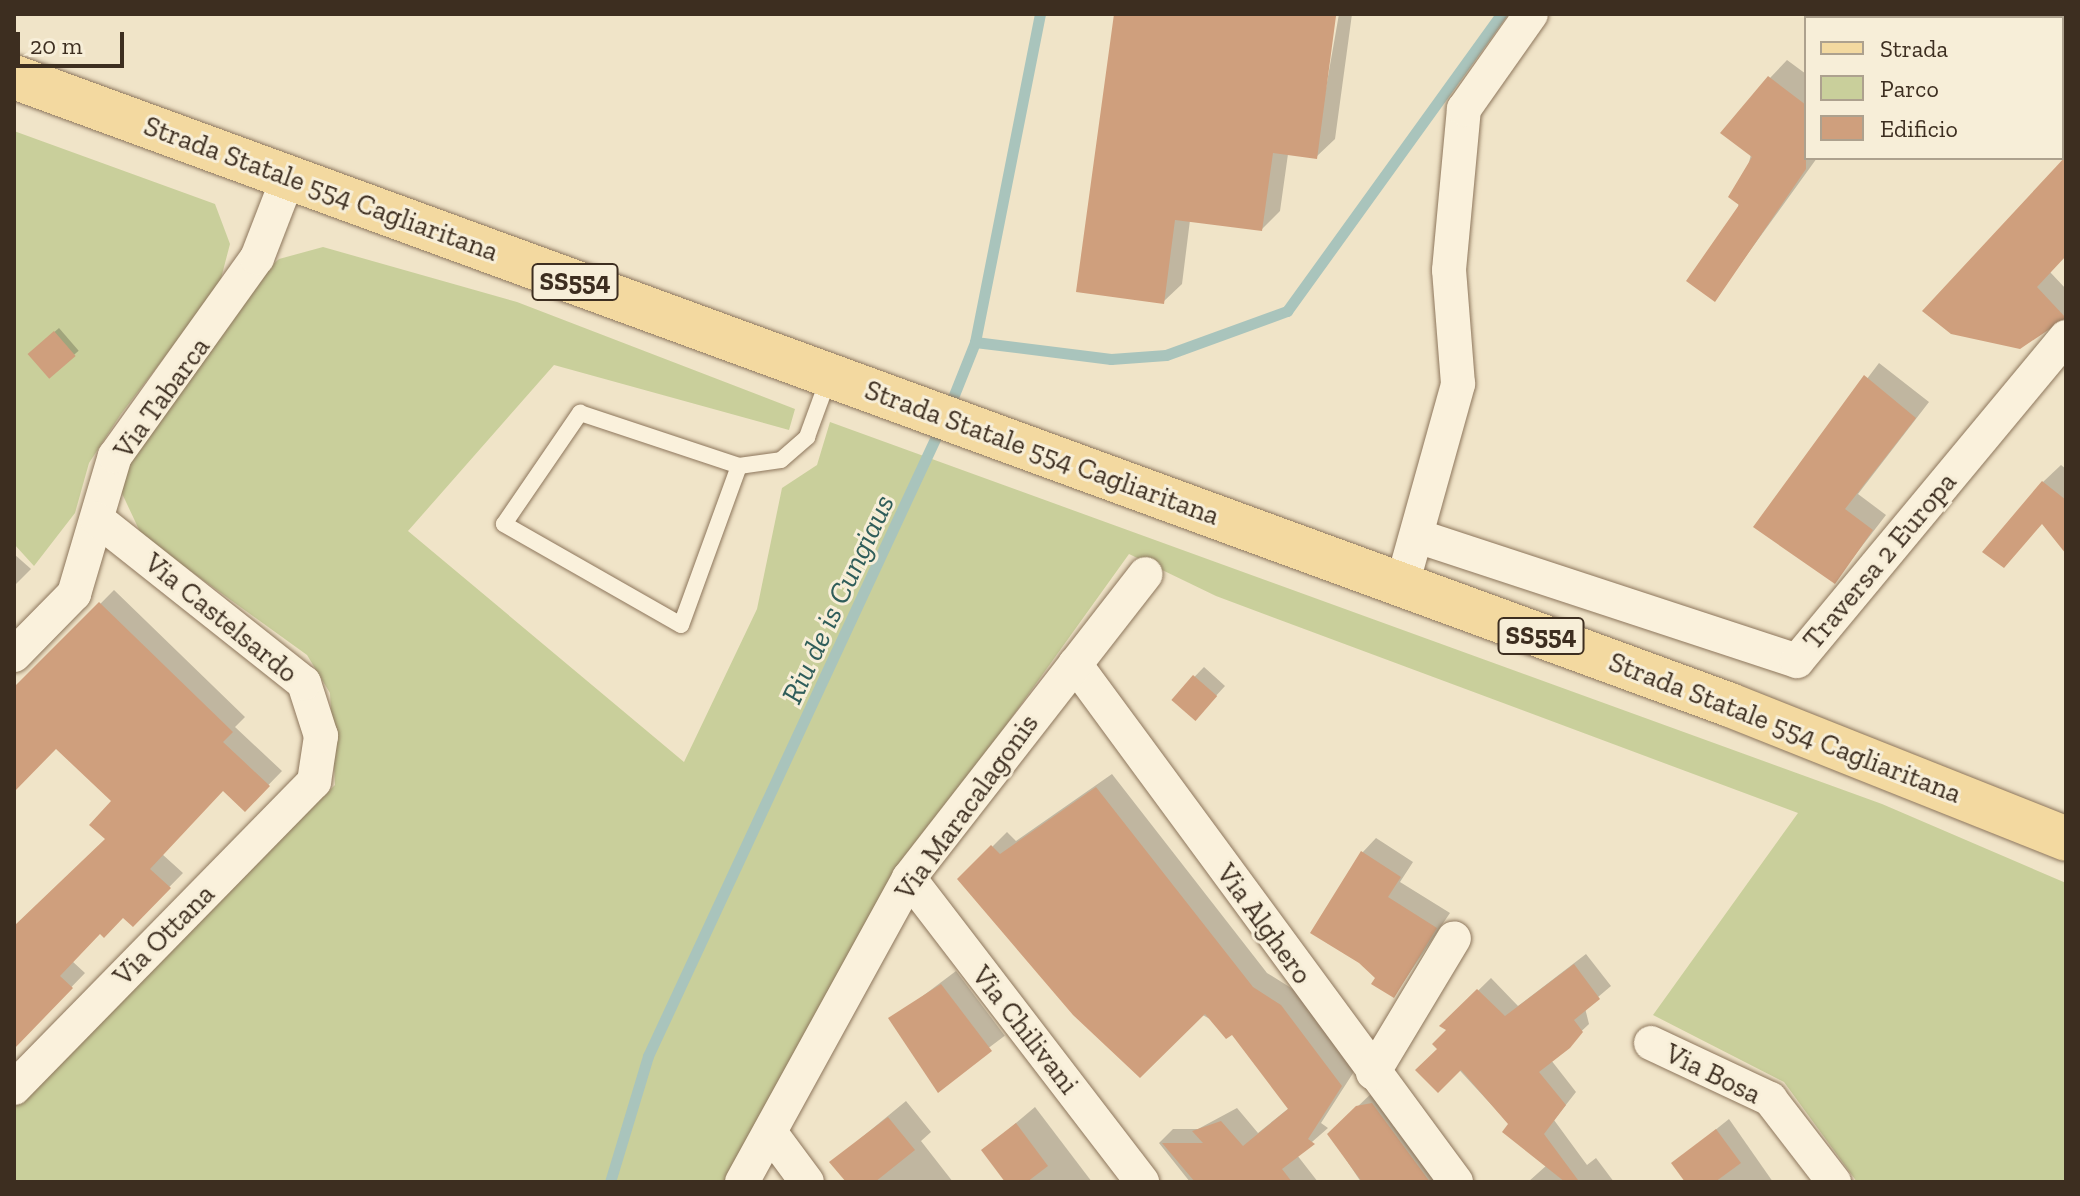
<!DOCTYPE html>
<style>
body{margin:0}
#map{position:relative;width:2080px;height:1196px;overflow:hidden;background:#f0e4c8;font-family:"Zilla Slab",serif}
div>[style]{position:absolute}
.green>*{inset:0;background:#c9cf9b}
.shadow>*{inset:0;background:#0003;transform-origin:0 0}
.stream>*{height:11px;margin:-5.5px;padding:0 5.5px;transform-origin:5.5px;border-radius:5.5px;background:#a9c4bc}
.building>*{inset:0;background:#cf9f7d;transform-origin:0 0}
.roads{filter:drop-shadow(0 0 2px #8d765c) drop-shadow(0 0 2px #8d765c)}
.lane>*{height:16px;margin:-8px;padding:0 8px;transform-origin:8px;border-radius:8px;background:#faf1dc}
.street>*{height:34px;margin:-17px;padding:0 17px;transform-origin:17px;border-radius:17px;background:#faf1dc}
.primary>*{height:44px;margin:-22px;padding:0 22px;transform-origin:22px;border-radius:22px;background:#f3d9a0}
span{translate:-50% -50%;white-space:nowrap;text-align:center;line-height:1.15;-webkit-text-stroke:6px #f7eed8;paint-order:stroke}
.shield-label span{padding:2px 6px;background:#f7eed8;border:2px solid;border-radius:6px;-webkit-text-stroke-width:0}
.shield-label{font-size:26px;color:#3d2e20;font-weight:700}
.street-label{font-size:28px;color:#3d2e20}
.water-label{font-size:30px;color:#2f5d5a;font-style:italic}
.frame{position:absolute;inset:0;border:16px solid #3d2e20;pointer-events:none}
.legend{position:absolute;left:1804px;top:16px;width:260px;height:144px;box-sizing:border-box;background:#f7eed8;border:2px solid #ada18e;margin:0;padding:10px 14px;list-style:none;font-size:24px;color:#3d2e20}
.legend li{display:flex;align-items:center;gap:16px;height:40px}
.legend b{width:40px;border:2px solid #ada18e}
.scale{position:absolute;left:16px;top:32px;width:108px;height:36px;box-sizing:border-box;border:4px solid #3d2e20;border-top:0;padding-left:10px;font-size:24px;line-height:28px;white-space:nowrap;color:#3d2e20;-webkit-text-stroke:6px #f7eed8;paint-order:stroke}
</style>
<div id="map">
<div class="green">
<i style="clip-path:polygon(14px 131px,215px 204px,230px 244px,219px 286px,121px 414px,89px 463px,75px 513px,34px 566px,14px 544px)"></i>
<i style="clip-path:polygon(323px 247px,517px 302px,795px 409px,789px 430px,554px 365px,408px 531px,684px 762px,757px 609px,782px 488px,817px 465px,830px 422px,1882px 804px,2066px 883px,2066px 1182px,1857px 1182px,1784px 1082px,1653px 1015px,1798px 813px,1216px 596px,1129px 554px,898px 876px,724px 1182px,14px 1182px,14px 1101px,335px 785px,330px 693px,307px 655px,142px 536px,119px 487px,129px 455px,261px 275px,279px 259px)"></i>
</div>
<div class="shadow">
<i style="clip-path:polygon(1116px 14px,1335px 14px,1317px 139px,1339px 14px,1352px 14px,1335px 139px,1316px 157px,1288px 154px,1280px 211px,1262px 229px,1190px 220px,1182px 284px,1163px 302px,1078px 290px)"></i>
<i style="clip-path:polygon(1849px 14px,1915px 14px,1913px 18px)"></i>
<i style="clip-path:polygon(1787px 60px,1806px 74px,1806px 158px,1817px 158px,1715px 299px,1770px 78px)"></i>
<i style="clip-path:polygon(2066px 160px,2066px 254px,2050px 272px,2066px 289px,2066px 315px,2020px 347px)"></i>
<i style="left:59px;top:328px;width:30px;height:38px;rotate:49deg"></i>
<i style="clip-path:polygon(1879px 363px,1929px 402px,1858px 494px,1886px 515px,1835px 581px,1756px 526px)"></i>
<i style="clip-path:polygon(2061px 465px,2066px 469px,2066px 550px,2043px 482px)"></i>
<i style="clip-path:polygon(14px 554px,31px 569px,14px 586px)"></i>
<i style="clip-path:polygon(114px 590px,245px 717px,235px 727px,282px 771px,245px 809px,223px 789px,162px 854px,183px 873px,133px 924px,124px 915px,100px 932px,72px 961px,85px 973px,28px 1032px,14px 1019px,14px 942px,107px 839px,114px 801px,56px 746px,14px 789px,14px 691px)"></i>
<i style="clip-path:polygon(1204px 667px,1225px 686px,1203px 710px,1173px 699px)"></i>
<i style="clip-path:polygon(1112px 774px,1267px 973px,1296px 991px,1355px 1070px,1321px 1123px,1328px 1128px,1297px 1155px,1318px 1182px,1190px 1182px,1159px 1143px,1173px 1129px,1198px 1129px,1237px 1108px,1258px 1133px,1289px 1108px,1233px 1032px,960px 879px,1007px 832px,1016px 841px)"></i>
<i style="clip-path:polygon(1376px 838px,1413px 862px,1400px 882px,1450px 913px,1394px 996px,1362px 853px)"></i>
<i style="clip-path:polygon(1586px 954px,1611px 986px,1585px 1008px,1589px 1024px,1551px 1060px,1576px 1092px,1554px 1120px,1587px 1165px,1596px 1158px,1614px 1182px,1528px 1182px,1547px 1165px,1439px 1048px,1449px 1029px,1443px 1025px,1491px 978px,1518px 1006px)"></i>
<i style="left:956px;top:971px;width:81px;height:82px;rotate:53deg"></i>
<i style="clip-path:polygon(1377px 1088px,1462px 1182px,1361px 1182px,1329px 1134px)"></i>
<i style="clip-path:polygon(906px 1101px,931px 1132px,921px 1141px,953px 1182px,847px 1182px,832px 1162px)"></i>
<i style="clip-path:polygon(1035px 1107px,1092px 1182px,1009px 1182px,984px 1150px)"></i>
<i style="clip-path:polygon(1729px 1119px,1773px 1182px,1686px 1182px,1674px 1163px)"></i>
</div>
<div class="stream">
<i style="left:975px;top:342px;width:137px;rotate:7.1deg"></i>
<i style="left:1111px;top:359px;width:55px;rotate:-4.2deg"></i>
<i style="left:1166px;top:355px;width:129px;rotate:-20deg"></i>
<i style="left:1287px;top:311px;width:366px;rotate:-54.2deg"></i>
<i style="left:948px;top:410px;width:73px;rotate:-68.3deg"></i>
<i style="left:975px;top:342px;width:334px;rotate:-78.8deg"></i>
<i style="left:610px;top:1182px;width:132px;rotate:-73.2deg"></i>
<i style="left:648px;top:1056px;width:695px;rotate:-65.06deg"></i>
</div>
<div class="building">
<i style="clip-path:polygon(1114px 14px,1336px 16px,1317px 159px,1273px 153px,1262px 231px,1175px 220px,1164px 304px,1076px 292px)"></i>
<i style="clip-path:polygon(1768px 76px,1806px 105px,1806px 169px,1715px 302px,1686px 281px,1739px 205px,1728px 197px,1752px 157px,1720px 133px)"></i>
<i style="clip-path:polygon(2066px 156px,2066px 256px,2037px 287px,2066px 318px,2020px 349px,1951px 334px,1922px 311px)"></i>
<i style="left:54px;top:331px;width:33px;height:35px;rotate:49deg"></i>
<i style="clip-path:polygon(1864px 375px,1916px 418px,1845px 509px,1873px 530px,1835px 584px,1753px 527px)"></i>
<i style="clip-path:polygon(2042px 481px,2066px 500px,2066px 554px,2042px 524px,2004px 568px,1982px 552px)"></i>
<i style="clip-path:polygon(99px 602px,233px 732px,223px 742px,270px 786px,245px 812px,223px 791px,150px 869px,171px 888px,133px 927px,123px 918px,104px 938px,100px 934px,60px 976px,73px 988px,14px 1049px,14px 926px,105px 839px,89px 825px,111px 801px,56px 749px,14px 792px,14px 687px)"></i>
<i style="left:1193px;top:675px;width:32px;height:33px;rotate:41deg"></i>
<i style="clip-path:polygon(1096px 787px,1253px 987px,1281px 1005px,1342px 1086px,1308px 1139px,1315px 1144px,1282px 1169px,1292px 1182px,1195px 1182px,1162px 1143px,1203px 1143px,1192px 1131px,1221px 1121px,1243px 1146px,1288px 1109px,1232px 1035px,1226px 1039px,1205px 1014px,1140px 1078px,1073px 1015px,957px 879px,991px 845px,1000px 854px)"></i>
<i style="clip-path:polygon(1361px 851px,1401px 877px,1388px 897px,1437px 928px,1394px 998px,1371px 984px,1375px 978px,1359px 963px,1310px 933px)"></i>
<i style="clip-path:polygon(1574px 964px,1600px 999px,1574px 1020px,1583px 1032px,1570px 1048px,1539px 1072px,1566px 1105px,1544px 1134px,1578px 1180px,1565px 1182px,1502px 1132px,1508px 1124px,1461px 1070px,1438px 1093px,1415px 1070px,1437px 1049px,1432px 1044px,1446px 1030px,1439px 1026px,1477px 989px,1505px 1016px)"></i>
<i style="clip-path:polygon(941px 984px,992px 1051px,938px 1093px,888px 1018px)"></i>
<i style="clip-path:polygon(1372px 1103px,1430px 1182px,1362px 1182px,1327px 1134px,1356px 1106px)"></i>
<i style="clip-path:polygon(888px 1117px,915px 1150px,875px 1182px,846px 1182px,829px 1162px)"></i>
<i style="clip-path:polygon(1016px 1123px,1048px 1166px,1027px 1182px,1005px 1182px,981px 1150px)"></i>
<i style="clip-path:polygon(1716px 1129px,1741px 1163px,1715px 1182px,1685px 1182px,1671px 1163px)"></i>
</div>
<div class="roads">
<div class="lane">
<i style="left:739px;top:466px;width:169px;rotate:110deg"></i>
<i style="left:681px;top:625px;width:204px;rotate:-150.3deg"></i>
<i style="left:504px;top:524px;width:135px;rotate:-55.6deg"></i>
<i style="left:580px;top:413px;width:168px;rotate:18.4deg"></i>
<i style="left:739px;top:466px;width:42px;rotate:-8.1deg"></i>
<i style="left:781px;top:460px;width:35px;rotate:-41deg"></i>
<i style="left:807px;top:437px;width:64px;rotate:-69.9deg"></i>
</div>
<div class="street">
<i style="left:1417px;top:536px;width:400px;rotate:18.2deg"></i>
<i style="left:1797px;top:661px;width:421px;rotate:-50.3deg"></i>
<i style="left:1402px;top:585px;width:209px;rotate:-74.4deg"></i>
<i style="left:1458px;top:384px;width:114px;rotate:-94.5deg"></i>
<i style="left:1449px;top:270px;width:162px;rotate:-84.7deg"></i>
<i style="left:1464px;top:109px;width:116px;rotate:-54.8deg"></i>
<i style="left:14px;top:655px;width:86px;rotate:-45.5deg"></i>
<i style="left:74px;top:594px;width:144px;rotate:-73.5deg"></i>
<i style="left:115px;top:456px;width:244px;rotate:-54.4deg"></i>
<i style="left:257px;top:258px;width:86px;rotate:-68.8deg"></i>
<i style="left:1075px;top:664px;width:643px;rotate:53.66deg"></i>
<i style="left:909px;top:878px;width:383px;rotate:52.5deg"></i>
<i style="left:1651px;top:1043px;width:132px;rotate:25.2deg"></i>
<i style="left:1770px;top:1099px;width:105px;rotate:52.4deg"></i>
<i style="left:1373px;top:1073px;width:157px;rotate:-59deg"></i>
<i style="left:14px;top:1088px;width:429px;rotate:-45.6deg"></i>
<i style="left:314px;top:782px;width:47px;rotate:-81.3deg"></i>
<i style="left:321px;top:736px;width:56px;rotate:-107.8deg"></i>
<i style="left:304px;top:683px;width:264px;rotate:-141.6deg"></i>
<i style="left:770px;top:1132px;width:62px;rotate:53.5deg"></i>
<i style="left:742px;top:1182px;width:347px;rotate:-61.2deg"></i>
<i style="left:909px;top:878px;width:385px;rotate:-52.1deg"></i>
</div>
<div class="primary">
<i style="left:14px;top:77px;width:1827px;rotate:20.1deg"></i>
<i style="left:1730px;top:705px;width:362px;rotate:21.7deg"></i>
</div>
</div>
<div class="shield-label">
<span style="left:575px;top:282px">SS554</span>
<span style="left:1541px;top:636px">SS554</span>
</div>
<div class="street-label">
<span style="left:321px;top:189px;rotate:20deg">Strada Statale 554 Cagliaritana</span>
<span style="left:162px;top:398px;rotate:-54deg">Via Tabarca</span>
<span style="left:1042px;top:453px;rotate:20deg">Strada Statale 554 Cagliaritana</span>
<span style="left:1880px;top:561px;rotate:-50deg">Traversa 2 Europa</span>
<span style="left:221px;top:618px;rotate:39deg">Via Castelsardo</span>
<span style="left:1785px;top:728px;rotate:21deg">Strada Statale 554 Cagliaritana</span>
<span style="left:967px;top:807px;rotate:-54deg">Via Maracalagonis</span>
<span style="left:1264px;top:924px;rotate:54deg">Via Alghero</span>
<span style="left:164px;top:935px;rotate:-45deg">Via Ottana</span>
<span style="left:1025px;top:1030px;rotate:52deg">Via Chilivani</span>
<span style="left:1713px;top:1074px;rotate:26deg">Via Bosa</span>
</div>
<div class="water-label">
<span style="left:838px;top:599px;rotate:-65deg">Riu de is Cungiaus</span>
</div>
<div class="frame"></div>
<ul class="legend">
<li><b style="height:10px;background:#f3d9a0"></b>Strada</li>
<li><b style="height:22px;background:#c9cf9b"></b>Parco</li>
<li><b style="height:22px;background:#cf9f7d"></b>Edificio</li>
</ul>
<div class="scale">20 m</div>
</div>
